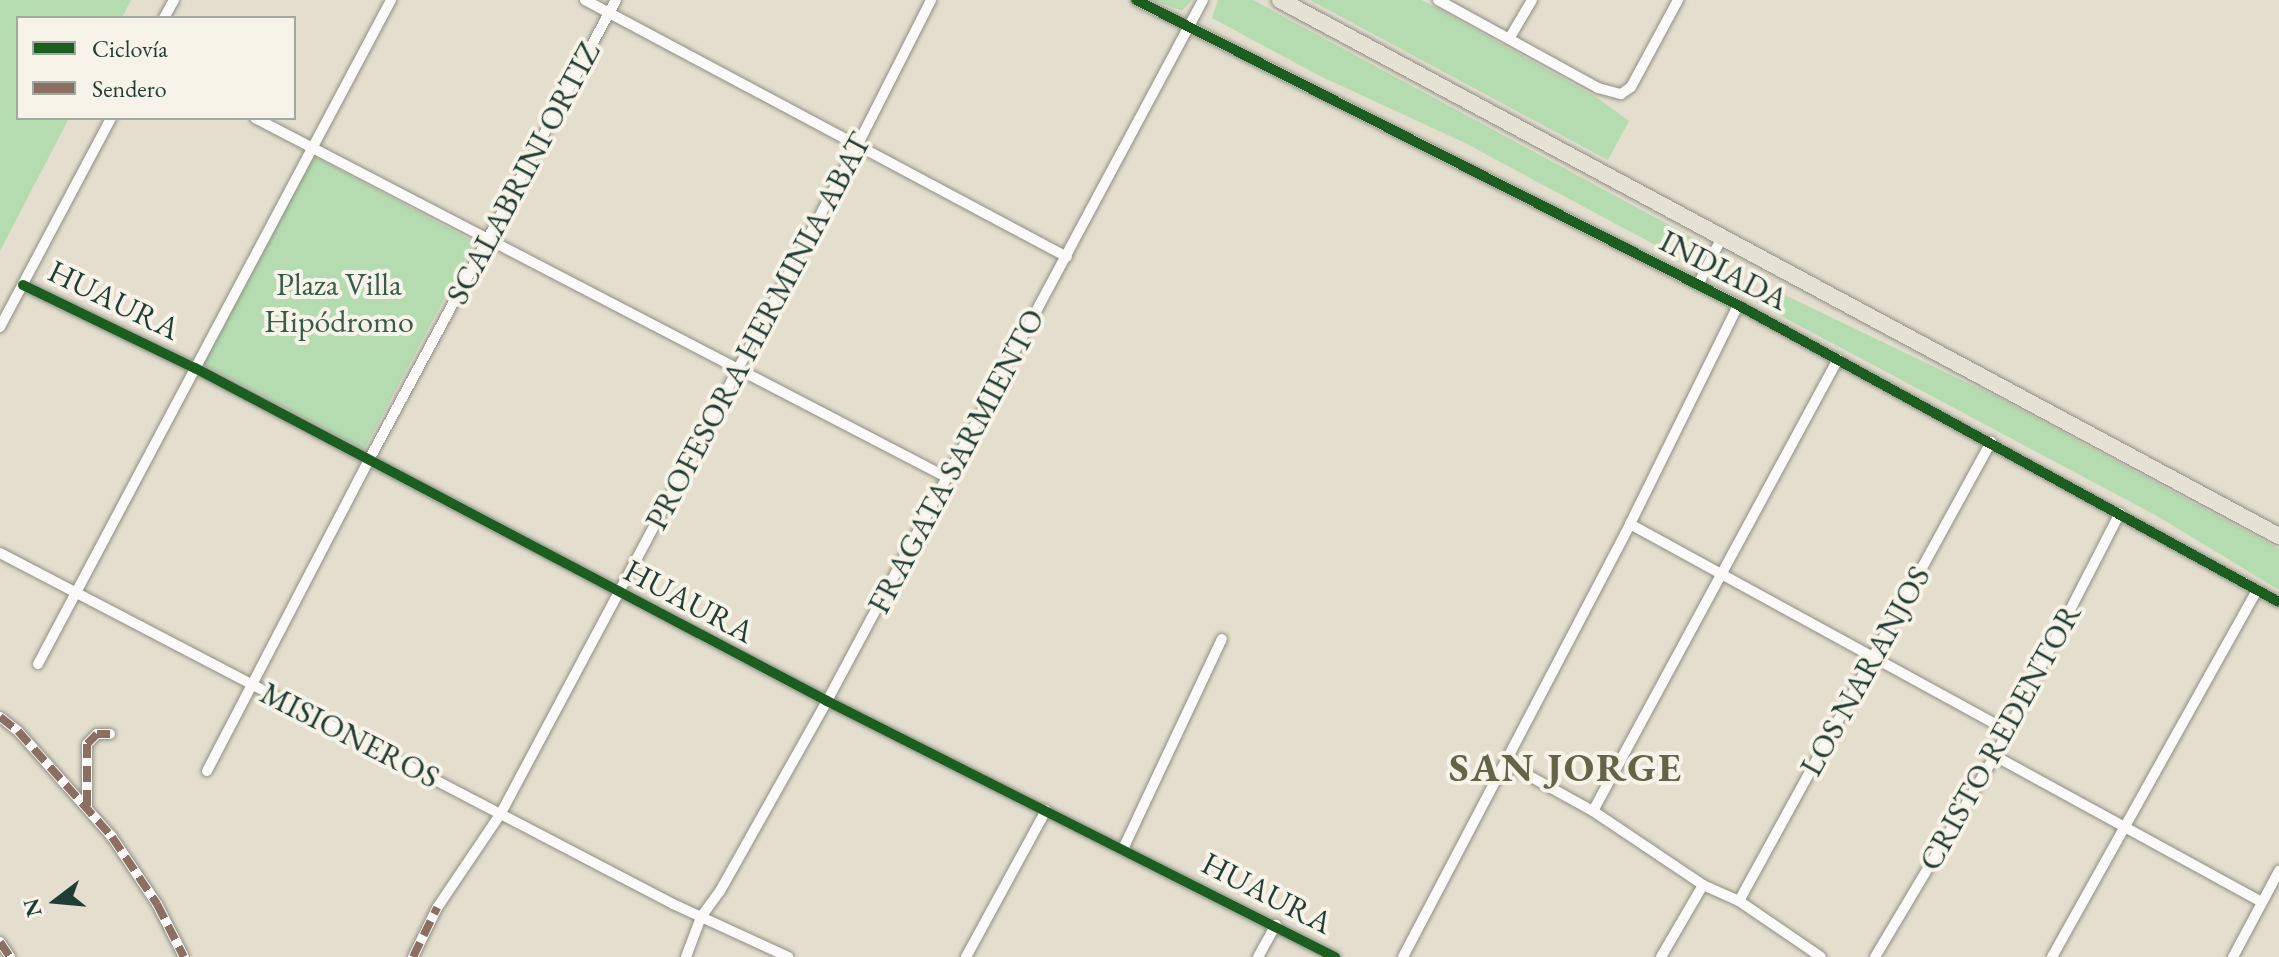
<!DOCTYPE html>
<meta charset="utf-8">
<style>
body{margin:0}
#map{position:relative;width:2279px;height:957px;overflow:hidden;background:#e4dece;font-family:"EB Garamond",serif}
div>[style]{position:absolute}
.green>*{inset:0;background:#b5dcb0;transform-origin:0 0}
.roads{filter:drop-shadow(0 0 2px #8d8f85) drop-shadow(0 0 2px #8d8f85)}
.street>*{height:10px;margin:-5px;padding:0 5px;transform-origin:5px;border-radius:5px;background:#fbfaf8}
.primary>*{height:16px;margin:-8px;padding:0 8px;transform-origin:8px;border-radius:8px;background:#e5e1d3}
.quiet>*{height:8px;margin-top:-4px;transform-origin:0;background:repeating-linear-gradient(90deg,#8d6e63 0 16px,transparent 0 24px)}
.cycleway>*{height:10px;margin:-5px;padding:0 5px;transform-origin:5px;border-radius:5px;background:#1b5e20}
span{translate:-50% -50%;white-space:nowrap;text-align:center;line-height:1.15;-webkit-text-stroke:8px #f7f3e8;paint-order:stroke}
.street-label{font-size:32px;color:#1f3d34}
.park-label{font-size:32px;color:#355d48}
.district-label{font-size:40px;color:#636449;font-weight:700;letter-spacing:2px}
.legend{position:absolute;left:16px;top:16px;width:280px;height:104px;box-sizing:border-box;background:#f7f3e8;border:2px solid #a1aaa0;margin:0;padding:10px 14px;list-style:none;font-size:24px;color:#1f3d34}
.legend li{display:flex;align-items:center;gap:16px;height:40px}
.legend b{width:40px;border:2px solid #a1aaa0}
.north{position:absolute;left:16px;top:861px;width:80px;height:80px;-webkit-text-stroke:6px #f7f3e8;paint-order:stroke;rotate:254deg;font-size:22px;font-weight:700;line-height:32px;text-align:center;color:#1f3d34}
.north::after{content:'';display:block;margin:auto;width:28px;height:36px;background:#1f3d34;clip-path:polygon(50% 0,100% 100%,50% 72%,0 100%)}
</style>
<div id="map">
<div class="green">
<i style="clip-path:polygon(0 0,131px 0,122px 18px,18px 18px,18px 118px,69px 118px,0 251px)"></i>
<i style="clip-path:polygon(1152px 0,1192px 0,1182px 11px)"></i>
<i style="clip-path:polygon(1218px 0,1253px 0,1695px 239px,1700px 244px,1701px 256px,1687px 262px,1465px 143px,1320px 76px,1212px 18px)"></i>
<i style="clip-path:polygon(1310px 0,1422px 0,1596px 97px,1629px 121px,1608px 160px)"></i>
<i style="left:313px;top:156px;width:183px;height:235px;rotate:28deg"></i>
<i style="clip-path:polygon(1766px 286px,1995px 396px,2279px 549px,2279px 590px,2157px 516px,1757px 303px,1757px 291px)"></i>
</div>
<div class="roads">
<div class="street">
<i style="left:585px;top:0;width:546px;rotate:28.07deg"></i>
<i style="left:1136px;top:0;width:675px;rotate:26.87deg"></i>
<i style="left:1738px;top:305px;width:617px;rotate:28.77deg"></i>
<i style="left:1438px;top:0;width:183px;rotate:28.8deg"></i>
<i style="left:1598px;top:88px;width:24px;rotate:15deg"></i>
<i style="left:1621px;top:94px;width:12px;rotate:-35deg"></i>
<i style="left:1631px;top:87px;width:99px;rotate:-61.6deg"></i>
<i style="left:164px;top:18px;width:21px;rotate:-61deg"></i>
<i style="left:1509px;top:39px;width:45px;rotate:-59.5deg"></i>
<i style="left:255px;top:118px;width:779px;rotate:27.45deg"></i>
<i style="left:23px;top:285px;width:191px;rotate:25.8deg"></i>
<i style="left:195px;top:368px;width:714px;rotate:27.78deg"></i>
<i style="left:827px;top:701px;width:569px;rotate:26.75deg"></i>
<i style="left:1698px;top:285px;width:54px;rotate:-63.4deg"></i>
<i style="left:0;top:327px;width:237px;rotate:-62deg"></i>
<i style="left:1630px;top:524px;width:431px;rotate:28.7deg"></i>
<i style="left:0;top:553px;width:759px;rotate:27.54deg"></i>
<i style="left:673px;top:904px;width:127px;rotate:24.7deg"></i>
<i style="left:38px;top:664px;width:752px;rotate:-62deg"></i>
<i style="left:0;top:717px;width:23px;rotate:38deg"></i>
<i style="left:18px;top:731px;width:142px;rotate:48.4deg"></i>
<i style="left:112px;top:837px;width:81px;rotate:56.1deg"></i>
<i style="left:157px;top:904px;width:59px;rotate:63deg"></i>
<i style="left:1995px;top:756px;width:304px;rotate:28.7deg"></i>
<i style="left:1506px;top:763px;width:99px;rotate:28.9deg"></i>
<i style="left:1593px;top:811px;width:133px;rotate:33.9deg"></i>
<i style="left:1703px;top:885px;width:39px;rotate:24deg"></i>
<i style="left:1739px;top:901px;width:99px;rotate:34.3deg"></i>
<i style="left:207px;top:771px;width:353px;rotate:-62.5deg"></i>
<i style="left:370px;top:458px;width:520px;rotate:-61.76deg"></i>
<i style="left:87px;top:806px;width:62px;rotate:-90deg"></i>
<i style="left:87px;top:744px;width:14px;rotate:-45deg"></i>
<i style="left:97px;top:734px;width:13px"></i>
<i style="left:1593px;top:811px;width:514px;rotate:-61.54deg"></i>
<i style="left:1123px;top:849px;width:232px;rotate:-64.8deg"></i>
<i style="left:1739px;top:901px;width:524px;rotate:-61.23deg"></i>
<i style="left:0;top:942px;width:18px;rotate:56deg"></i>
<i style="left:413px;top:957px;width:55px;rotate:-63.9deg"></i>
<i style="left:437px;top:908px;width:115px;rotate:-56deg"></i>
<i style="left:501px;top:813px;width:758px;rotate:-61.91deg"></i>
<i style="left:858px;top:144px;width:161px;rotate:-63.1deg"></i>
<i style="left:686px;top:957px;width:43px;rotate:-69.4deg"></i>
<i style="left:701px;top:917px;width:32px;rotate:-54deg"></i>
<i style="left:720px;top:891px;width:218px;rotate:-60.6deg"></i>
<i style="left:827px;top:701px;width:795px;rotate:-61.79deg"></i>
<i style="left:966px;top:957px;width:167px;rotate:-61.4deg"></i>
<i style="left:1258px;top:957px;width:37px;rotate:-61deg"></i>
<i style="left:1403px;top:957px;width:489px;rotate:-62.3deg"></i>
<i style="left:1630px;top:524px;width:244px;rotate:-63.7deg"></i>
<i style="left:1661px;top:957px;width:83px;rotate:-59.7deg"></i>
<i style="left:1875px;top:957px;width:234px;rotate:-59.2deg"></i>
<i style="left:1995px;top:756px;width:273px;rotate:-62.8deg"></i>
<i style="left:2052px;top:957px;width:420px;rotate:-60.8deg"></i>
<i style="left:2233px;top:957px;width:98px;rotate:-61.9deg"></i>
</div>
<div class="primary">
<i style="left:1280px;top:0;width:1134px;rotate:28.22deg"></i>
</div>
</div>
<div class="quiet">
<i style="left:0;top:717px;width:23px;rotate:38deg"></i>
<i style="left:18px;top:731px;width:142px;rotate:48.4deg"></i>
<i style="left:112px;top:837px;width:81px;rotate:56.1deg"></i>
<i style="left:157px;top:904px;width:59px;rotate:63deg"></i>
<i style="left:87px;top:806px;width:62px;rotate:-90deg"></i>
<i style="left:87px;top:744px;width:14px;rotate:-45deg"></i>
<i style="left:97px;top:734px;width:13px"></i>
<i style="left:0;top:942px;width:18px;rotate:56deg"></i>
<i style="left:413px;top:957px;width:55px;rotate:-63.9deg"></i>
</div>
<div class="cycleway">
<i style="left:1136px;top:0;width:675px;rotate:26.87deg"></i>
<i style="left:1738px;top:305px;width:617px;rotate:28.77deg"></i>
<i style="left:23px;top:285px;width:191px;rotate:25.8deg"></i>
<i style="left:195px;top:368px;width:714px;rotate:27.78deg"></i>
<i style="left:827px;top:701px;width:569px;rotate:26.75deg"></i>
</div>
<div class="street-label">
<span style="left:523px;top:173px;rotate:-62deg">SCALABRINI ORTIZ</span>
<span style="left:1724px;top:270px;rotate:27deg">INDIADA</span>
<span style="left:114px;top:300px;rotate:26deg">HUAURA</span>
<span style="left:758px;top:331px;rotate:-62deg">PROFESORA HERMINIA ABAT</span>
<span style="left:956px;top:461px;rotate:-62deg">FRAGATA SARMIENTO</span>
<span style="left:689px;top:601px;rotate:28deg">HUAURA</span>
<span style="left:1865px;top:671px;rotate:-61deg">LOS NARANJOS</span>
<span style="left:350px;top:735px;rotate:27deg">MISIONEROS</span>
<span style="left:2000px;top:737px;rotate:-61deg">CRISTO REDENTOR</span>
<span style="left:1267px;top:893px;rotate:27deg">HUAURA</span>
</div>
<div class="park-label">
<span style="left:339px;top:303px">Plaza Villa<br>Hipódromo</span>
</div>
<div class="district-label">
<span style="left:1566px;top:767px">SAN JORGE</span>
</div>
<ul class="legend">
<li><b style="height:10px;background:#1b5e20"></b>Ciclovía</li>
<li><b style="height:10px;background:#8d6e63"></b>Sendero</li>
</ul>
<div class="north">N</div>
</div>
